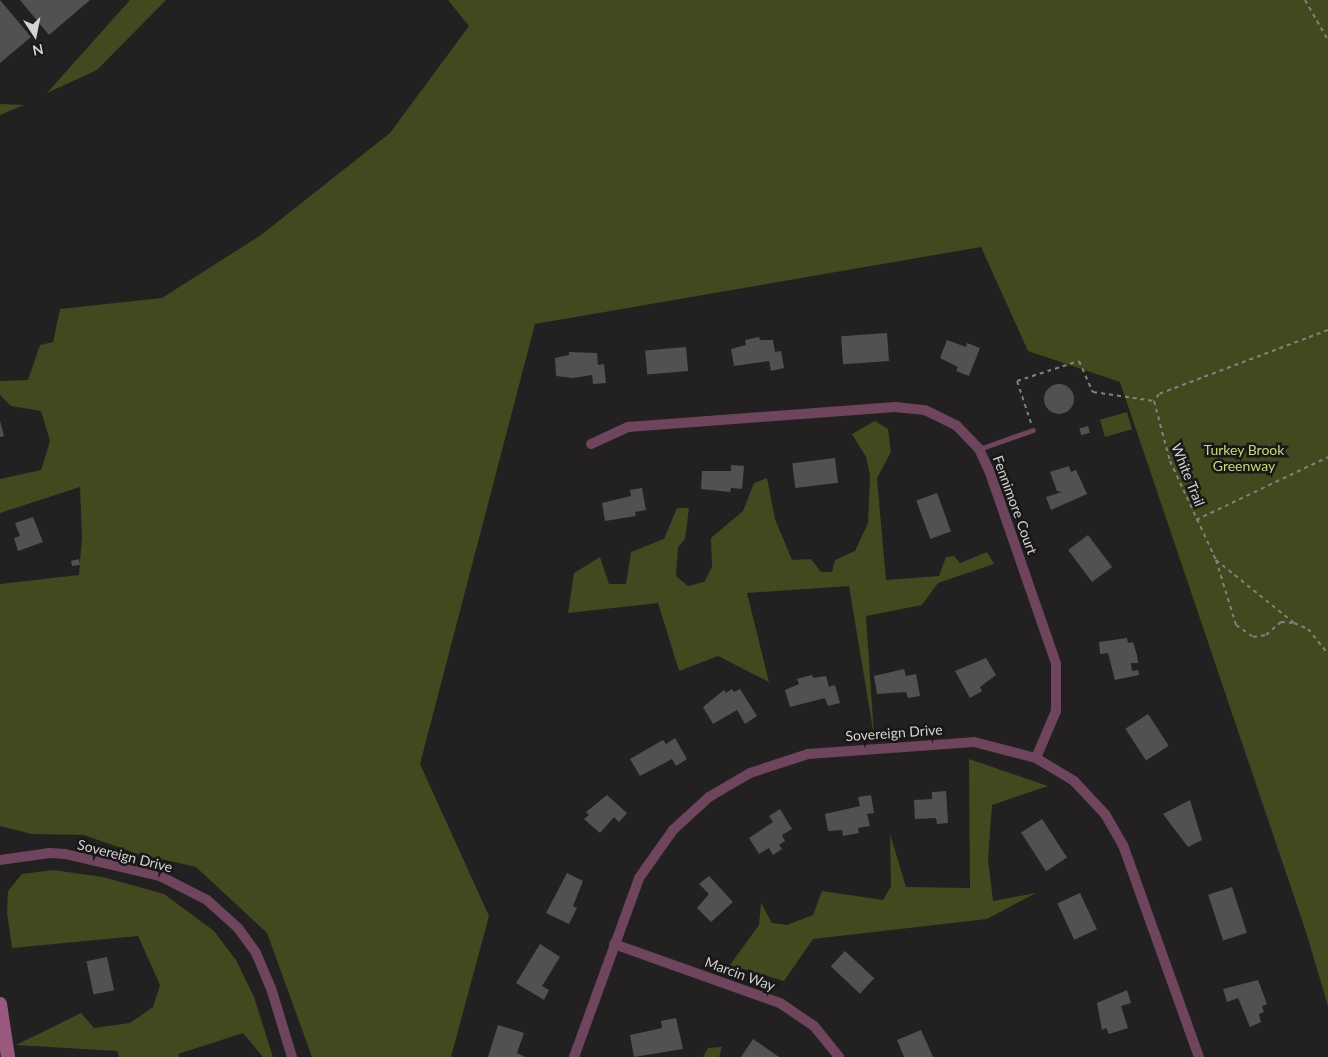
<!DOCTYPE html>
<style>
body{margin:0}
#map{position:relative;width:1328px;height:1057px;overflow:hidden;background:#222021;font-family:Lato,sans-serif}
div>[style]{position:absolute}
.green>*{inset:0;background:#42491e;transform-origin:0 0}
.building>*{inset:0;background:#535051;transform-origin:0 0}
.round{border-radius:50%}
.path>*{height:2px;margin-top:-1px;transform-origin:0;background:repeating-linear-gradient(90deg,#828181 0 4px,transparent 0 8px)}
.lane>*{height:5px;margin:-2.5px;padding:0 2.5px;transform-origin:2.5px;border-radius:2.5px;background:#6f455d}
.street>*{height:10px;margin:-5px;padding:0 5px;transform-origin:5px;border-radius:5px;background:#6f455d}
.secondary>*{height:14px;margin:-7px;padding:0 7px;transform-origin:7px;border-radius:7px;background:#9b587f}
span{translate:-50% -50%;white-space:nowrap;text-align:center;line-height:1.15;-webkit-text-stroke:5px #191718;paint-order:stroke}
.park-label{font-size:14px;color:#c9d87c}
.street-label{font-size:14px;color:#d4d3d3}
.north{position:absolute;left:10px;top:10px;width:50px;height:50px;-webkit-text-stroke:4px #191718;paint-order:stroke;rotate:169deg;font-size:14px;font-weight:700;line-height:20px;text-align:center;color:#d4d3d3}
.north::after{content:'';display:block;margin:auto;width:18px;height:22px;background:#d4d3d3;clip-path:polygon(50% 0,100% 100%,50% 72%,0 100%)}
</style>
<div id="map">
<div class="green">
<i style="clip-path:polygon(130px 0,166px 0,97px 70px,47px 93px)"></i>
<i style="clip-path:polygon(448px 0,1328px 0,1328px 1006px,1306px 932px,1120px 382px,1028px 351px,981px 247px,535px 324px,420px 764px,489px 916px,451px 1057px,312px 1057px,267px 933px,196px 867px,135px 853px,84px 835px,32px 834px,0 826px,0 584px,79px 575px,82px 537px,80px 487px,0 513px,0 479px,41px 470px,50px 441px,41px 411px,11px 406px,0 395px,0 381px,28px 380px,40px 345px,53px 342px,60px 309px,162px 298px,261px 235px,390px 133px,469px 26px)"></i>
<i style="clip-path:polygon(0 104px,24px 105px,0 115px)"></i>
<i style="left:1127px;top:412px;width:18px;height:28px;rotate:74deg"></i>
<i style="clip-path:polygon(875px 421px,888px 429px,891px 452px,877px 478px,886px 580px,939px 576px,946px 557px,954px 556px,960px 563px,987px 552px,994px 564px,938px 583px,922px 605px,866px 616px,874px 736px,849px 586px,747px 593px,769px 682px,718px 656px,679px 671px,658px 603px,568px 613px,574px 573px,600px 557px,609px 584px,626px 584px,631px 552px,664px 539px,677px 508px,689px 508px,685px 539px,678px 547px,676px 576px,688px 586px,704px 582px,712px 567px,711px 538px,743px 511px,754px 483px,767px 478px,775px 519px,792px 560px,811px 559px,821px 572px,832px 572px,835px 560px,855px 551px,868px 523px,870px 475px,866px 457px,852px 434px)"></i>
<i style="clip-path:polygon(969px 759px,1048px 786px,992px 805px,988px 859px,993px 901px,1036px 893px,987px 919px,813px 939px,784px 981px,730px 965px,759px 925px,761px 903px,772px 923px,787px 925px,813px 915px,822px 891px,883px 900px,891px 886px,890px 834px,906px 887px,970px 888px)"></i>
<i style="clip-path:polygon(53px 870px,103px 877px,164px 894px,214px 931px,236px 960px,254px 997px,273px 1057px,263px 1057px,243px 1033px,178px 1054px,179px 1057px,119px 1057px,117px 1051px,16px 1045px,81px 1013px,94px 1028px,130px 1023px,153px 1007px,160px 985px,138px 936px,12px 948px,7px 913px,8px 891px,22px 874px)"></i>
<i style="clip-path:polygon(722px 1047px,719px 1057px,703px 1057px,708px 1048px)"></i>
</div>
<div class="building">
<i style="clip-path:polygon(0 0,31px 37px,0 63px)"></i>
<i style="clip-path:polygon(20px 0,90px 0,49px 35px)"></i>
<i style="left:887px;top:333px;width:28px;height:46px;rotate:86deg"></i>
<i style="clip-path:polygon(759px 337px,760px 340px,773px 340px,775px 352px,781px 351px,784px 368px,771px 371px,769px 361px,734px 366px,731px 349px,746px 345px,745px 340px)"></i>
<i style="clip-path:polygon(947px 340px,966px 347px,967px 343px,980px 348px,969px 376px,956px 371px,958px 367px,940px 358px)"></i>
<i style="left:686px;top:347px;width:24px;height:41px;rotate:85deg"></i>
<i style="clip-path:polygon(569px 352px,597px 353px,598px 365px,604px 364px,606px 383px,593px 384px,592px 375px,573px 378px,556px 376px,555px 358px,569px 355px)"></i>
<i class="round" style="left:1044px;top:384px;width:30px;height:30px"></i>
<i style="clip-path:polygon(0 421px,4px 436px,0 437px)"></i>
<i style="left:1088px;top:426px;width:7px;height:9px;rotate:74deg"></i>
<i style="left:835px;top:458px;width:25px;height:43px;rotate:83deg"></i>
<i style="clip-path:polygon(731px 465px,744px 466px,742px 489px,731px 488px,730px 492px,701px 489px,702px 471px,731px 471px)"></i>
<i style="clip-path:polygon(1069px 466px,1071px 472px,1076px 470px,1087px 494px,1051px 510px,1046px 497px,1062px 492px,1057px 491px,1050px 472px)"></i>
<i style="clip-path:polygon(642px 488px,646px 510px,635px 512px,636px 516px,605px 521px,602px 503px,631px 496px,630px 490px)"></i>
<i style="left:937px;top:493px;width:41px;height:22px;rotate:70deg"></i>
<i style="clip-path:polygon(33px 517px,43px 542px,18px 551px,14px 538px,20px 536px,15px 523px)"></i>
<i style="left:1088px;top:535px;width:40px;height:25px;rotate:53deg"></i>
<i style="clip-path:polygon(79px 559px,80px 565px,72px 566px,71px 561px)"></i>
<i style="clip-path:polygon(1127px 638px,1128px 643px,1133px 642px,1137px 655px,1138px 663px,1131px 663px,1132px 671px,1138px 670px,1139px 675px,1115px 680px,1108px 653px,1100px 654px,1099px 642px)"></i>
<i style="clip-path:polygon(986px 658px,996px 675px,980px 687px,982px 691px,970px 698px,955px 671px)"></i>
<i style="clip-path:polygon(904px 669px,906px 676px,916px 674px,920px 696px,908px 698px,906px 692px,877px 694px,874px 676px)"></i>
<i style="clip-path:polygon(812px 675px,813px 678px,826px 676px,829px 687px,835px 685px,840px 703px,828px 706px,825px 698px,790px 707px,785px 690px,799px 684px,797px 679px)"></i>
<i style="clip-path:polygon(732px 689px,734px 692px,740px 689px,757px 716px,745px 724px,737px 710px,713px 724px,703px 707px,724px 690px,726px 693px)"></i>
<i style="left:1148px;top:714px;width:38px;height:27px;rotate:57deg"></i>
<i style="clip-path:polygon(675px 738px,687px 759px,676px 766px,672px 759px,640px 776px,630px 759px,663px 740px,666px 744px)"></i>
<i style="clip-path:polygon(946px 791px,948px 823px,937px 824px,936px 818px,915px 819px,914px 800px,932px 799px,932px 792px)"></i>
<i style="clip-path:polygon(607px 795px,627px 813px,619px 822px,614px 817px,600px 833px,584px 819px,589px 815px,586px 812px)"></i>
<i style="clip-path:polygon(871px 795px,874px 813px,867px 814px,870px 826px,858px 828px,859px 833px,843px 836px,842px 830px,828px 831px,825px 814px,860px 806px,858px 797px)"></i>
<i style="clip-path:polygon(1190px 800px,1202px 840px,1188px 847px,1163px 814px)"></i>
<i style="clip-path:polygon(780px 809px,792px 829px,782px 835px,785px 841px,779px 845px,782px 849px,773px 855px,769px 848px,759px 854px,749px 838px,773px 822px,769px 816px)"></i>
<i style="left:1042px;top:819px;width:46px;height:25px;rotate:57deg"></i>
<i style="clip-path:polygon(567px 873px,583px 881px,573px 906px,577px 908px,569px 924px,546px 913px)"></i>
<i style="clip-path:polygon(709px 876px,733px 902px,711px 922px,697px 908px,709px 894px,699px 884px)"></i>
<i style="left:1232px;top:887px;width:48px;height:25px;rotate:72deg"></i>
<i style="left:1080px;top:893px;width:40px;height:25px;rotate:65deg"></i>
<i style="clip-path:polygon(540px 944px,560px 957px,542px 986px,549px 990px,544px 1000px,516px 983px)"></i>
<i style="left:845px;top:951px;width:40px;height:21px;rotate:43deg"></i>
<i style="left:107px;top:957px;width:34px;height:21px;rotate:78deg"></i>
<i style="clip-path:polygon(1258px 980px,1267px 1004px,1262px 1006px,1264px 1012px,1259px 1014px,1261px 1022px,1250px 1027px,1238px 998px,1227px 1002px,1223px 989px)"></i>
<i style="clip-path:polygon(1127px 990px,1131px 1003px,1121px 1006px,1128px 1028px,1109px 1034px,1106px 1028px,1102px 1030px,1097px 1003px)"></i>
<i style="clip-path:polygon(676px 1018px,683px 1049px,634px 1057px,630px 1035px,662px 1028px,661px 1021px)"></i>
<i style="clip-path:polygon(498px 1025px,524px 1033px,517px 1053px,525px 1057px,488px 1057px)"></i>
<i style="clip-path:polygon(921px 1030px,933px 1057px,904px 1057px,897px 1040px)"></i>
<i style="clip-path:polygon(753px 1039px,779px 1057px,741px 1057px)"></i>
</div>
<div class="path">
<i style="left:1305px;top:0;width:46px;rotate:60.1deg"></i>
<i style="left:1328px;top:330px;width:181px;rotate:159.3deg"></i>
<i style="left:1159px;top:394px;width:9px;rotate:126deg"></i>
<i style="left:1154px;top:401px;width:62px;rotate:75.1deg"></i>
<i style="left:1170px;top:461px;width:109px;rotate:65.1deg"></i>
<i style="left:1216px;top:560px;width:68px;rotate:72.9deg"></i>
<i style="left:1236px;top:625px;width:21px;rotate:35deg"></i>
<i style="left:1253px;top:637px;width:13px;rotate:-9deg"></i>
<i style="left:1266px;top:635px;width:20px;rotate:-41deg"></i>
<i style="left:1281px;top:622px;width:13px;rotate:4deg"></i>
<i style="left:1294px;top:623px;width:15px;rotate:23deg"></i>
<i style="left:1308px;top:629px;width:32px;rotate:51deg"></i>
<i style="left:1031px;top:423px;width:44px;rotate:-108.4deg"></i>
<i style="left:1017px;top:381px;width:65px;rotate:-17.9deg"></i>
<i style="left:1079px;top:361px;width:34px;rotate:66deg"></i>
<i style="left:1093px;top:392px;width:62px;rotate:8.4deg"></i>
<i style="left:1196px;top:520px;width:146px;rotate:-25.5deg"></i>
<i style="left:1216px;top:560px;width:100px;rotate:38.9deg"></i>
</div>
<div class="lane">
<i style="left:979px;top:449px;width:57px;rotate:-19.4deg"></i>
</div>
<div class="street">
<i style="left:591px;top:444px;width:41px;rotate:-24.7deg"></i>
<i style="left:628px;top:427px;width:268px;rotate:-4.3deg"></i>
<i style="left:895px;top:407px;width:30px;rotate:6deg"></i>
<i style="left:925px;top:410px;width:34px;rotate:26deg"></i>
<i style="left:956px;top:425px;width:33px;rotate:46deg"></i>
<i style="left:979px;top:449px;width:23px;rotate:65deg"></i>
<i style="left:989px;top:470px;width:205px;rotate:70.9deg"></i>
<i style="left:1056px;top:664px;width:47px;rotate:90deg"></i>
<i style="left:1056px;top:711px;width:51px;rotate:113.1deg"></i>
<i style="left:0;top:860px;width:50px;rotate:-8deg"></i>
<i style="left:50px;top:853px;width:15px;rotate:4deg"></i>
<i style="left:65px;top:854px;width:98px;rotate:13deg"></i>
<i style="left:160px;top:876px;width:53px;rotate:27.1deg"></i>
<i style="left:207px;top:900px;width:42px;rotate:42.1deg"></i>
<i style="left:238px;top:928px;width:31px;rotate:54deg"></i>
<i style="left:256px;top:953px;width:38px;rotate:67deg"></i>
<i style="left:271px;top:988px;width:72px;rotate:73.1deg"></i>
<i style="left:614px;top:944px;width:176px;rotate:19.6deg"></i>
<i style="left:780px;top:1003px;width:41px;rotate:34.1deg"></i>
<i style="left:814px;top:1026px;width:40px;rotate:51deg"></i>
<i style="left:574px;top:1057px;width:190px;rotate:-70deg"></i>
<i style="left:639px;top:878px;width:59px;rotate:-54.7deg"></i>
<i style="left:673px;top:830px;width:49px;rotate:-42.5deg"></i>
<i style="left:709px;top:797px;width:48px;rotate:-30.3deg"></i>
<i style="left:750px;top:773px;width:61px;rotate:-18.1deg"></i>
<i style="left:808px;top:754px;width:166px;rotate:-4.1deg"></i>
<i style="left:974px;top:742px;width:64px;rotate:14.5deg"></i>
<i style="left:1036px;top:758px;width:44px;rotate:31.2deg"></i>
<i style="left:1074px;top:781px;width:45px;rotate:46.8deg"></i>
<i style="left:1105px;top:814px;width:36px;rotate:60deg"></i>
<i style="left:1123px;top:845px;width:225px;rotate:70.3deg"></i>
</div>
<div class="secondary">
<i style="left:0;top:1004px;width:54px;rotate:81.4deg"></i>
</div>
<div class="park-label">
<span style="left:1244px;top:458px">Turkey Brook<br>Greenway</span>
</div>
<div class="street-label">
<span style="left:1188px;top:475px;rotate:68deg">White Trail</span>
<span style="left:1015px;top:505px;rotate:70deg">Fennimore Court</span>
<span style="left:894px;top:733px;rotate:-4deg">Sovereign Drive</span>
<span style="left:125px;top:856px;rotate:14deg">Sovereign Drive</span>
<span style="left:740px;top:974px;rotate:20deg">Marcin Way</span>
</div>
<div class="north">N</div>
</div>
